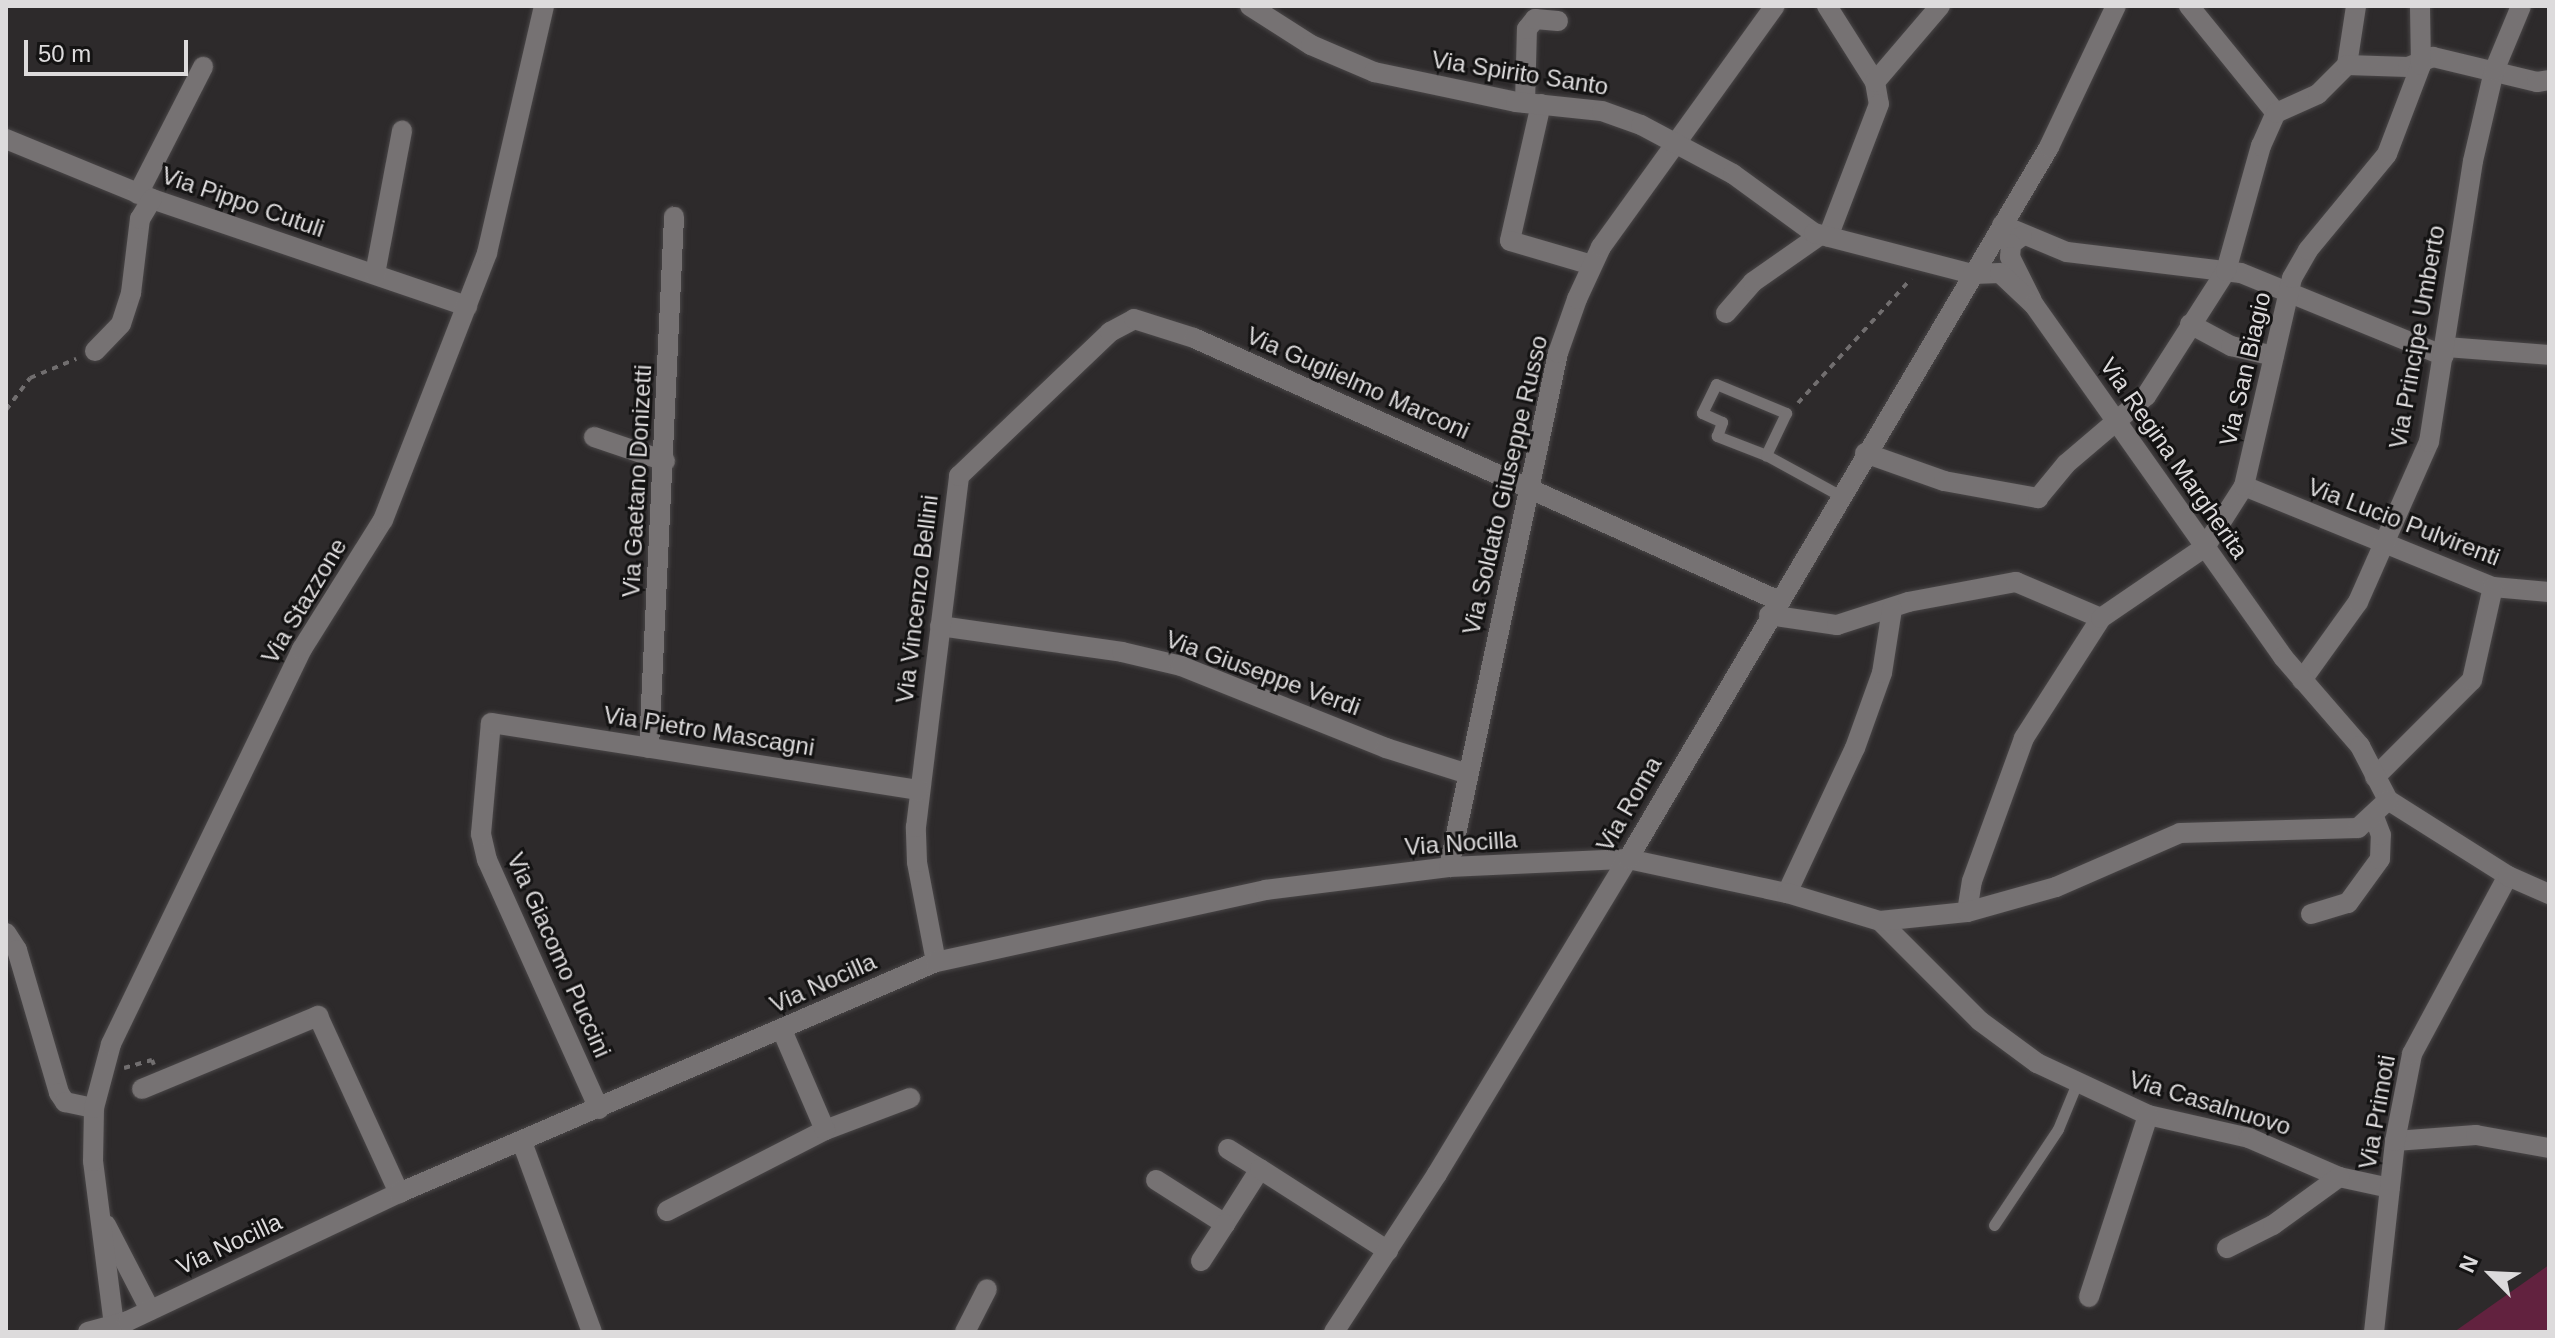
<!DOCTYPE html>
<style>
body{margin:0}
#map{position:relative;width:2555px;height:1338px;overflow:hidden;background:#2d2a2b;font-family:Arial,sans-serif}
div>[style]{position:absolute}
.green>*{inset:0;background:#62223f}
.path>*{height:4px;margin-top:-2px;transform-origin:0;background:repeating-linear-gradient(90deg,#716e6f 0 6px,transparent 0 12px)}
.roads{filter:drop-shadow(0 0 2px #494647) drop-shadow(0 0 2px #494647)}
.service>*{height:11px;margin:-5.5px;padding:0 5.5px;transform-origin:5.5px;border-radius:5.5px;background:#767273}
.minor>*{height:20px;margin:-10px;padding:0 10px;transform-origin:10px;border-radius:10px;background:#767273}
.tertiary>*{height:20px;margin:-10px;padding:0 10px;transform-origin:10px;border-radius:10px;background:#767273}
span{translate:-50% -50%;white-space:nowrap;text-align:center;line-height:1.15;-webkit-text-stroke:6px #141313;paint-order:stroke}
.street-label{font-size:24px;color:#dddbdc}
.frame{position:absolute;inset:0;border:8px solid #dddbdc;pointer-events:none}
.north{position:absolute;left:2451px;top:1234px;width:80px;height:80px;-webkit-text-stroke:6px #141313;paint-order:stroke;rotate:294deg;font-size:22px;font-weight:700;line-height:32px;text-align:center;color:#dddbdc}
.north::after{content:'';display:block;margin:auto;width:28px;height:36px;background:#dddbdc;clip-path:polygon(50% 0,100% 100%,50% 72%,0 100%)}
.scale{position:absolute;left:24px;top:40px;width:164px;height:36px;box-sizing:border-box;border:4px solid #dddbdc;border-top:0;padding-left:10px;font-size:24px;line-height:28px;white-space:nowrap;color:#dddbdc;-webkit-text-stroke:6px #141313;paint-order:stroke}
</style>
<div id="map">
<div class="green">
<i style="clip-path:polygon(2549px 1265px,2549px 1332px,2454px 1332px)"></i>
</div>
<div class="path">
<i style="left:1798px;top:403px;width:168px;rotate:-47.7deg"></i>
<i style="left:6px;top:410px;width:40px;rotate:-53deg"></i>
<i style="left:30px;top:378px;width:50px;rotate:-22.4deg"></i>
<i style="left:124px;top:1068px;width:29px;rotate:-16deg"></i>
<i style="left:152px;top:1060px;width:5px;rotate:68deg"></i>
</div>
<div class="roads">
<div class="service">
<i style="left:1766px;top:455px;width:53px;rotate:-158.8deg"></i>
<i style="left:1717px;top:436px;width:15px;rotate:-70deg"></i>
<i style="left:1722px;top:422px;width:22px;rotate:-156deg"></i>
<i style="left:1702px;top:413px;width:32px;rotate:-64deg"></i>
<i style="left:1716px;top:384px;width:76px;rotate:22.5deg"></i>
<i style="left:1786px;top:413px;width:47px;rotate:115.5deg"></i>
<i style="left:1766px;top:455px;width:83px;rotate:28.7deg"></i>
<i style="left:1994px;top:1225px;width:115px;rotate:-56.3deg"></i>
<i style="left:2058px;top:1129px;width:50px;rotate:-67.6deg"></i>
</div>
<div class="minor">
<i style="left:1827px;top:6px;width:90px;rotate:57.7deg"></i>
<i style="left:1875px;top:82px;width:22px;rotate:80deg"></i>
<i style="left:1879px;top:104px;width:142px;rotate:111deg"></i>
<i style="left:2189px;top:6px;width:138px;rotate:50.9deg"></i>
<i style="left:2347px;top:65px;width:60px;rotate:-81.3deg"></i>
<i style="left:1875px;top:82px;width:100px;rotate:-49.5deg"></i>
<i style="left:1525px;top:103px;width:74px;rotate:-88.5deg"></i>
<i style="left:1527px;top:29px;width:13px;rotate:-51deg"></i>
<i style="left:1535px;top:19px;width:23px;rotate:5deg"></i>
<i style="left:1541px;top:104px;width:140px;rotate:102.8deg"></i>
<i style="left:1510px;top:241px;width:85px;rotate:16.3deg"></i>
<i style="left:6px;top:139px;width:158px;rotate:22.3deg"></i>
<i style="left:152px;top:199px;width:333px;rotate:18.8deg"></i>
<i style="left:138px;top:194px;width:143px;rotate:-62.9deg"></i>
<i style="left:2002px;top:225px;width:70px;rotate:22.6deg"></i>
<i style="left:2067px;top:252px;width:175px;rotate:6.9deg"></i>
<i style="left:2241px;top:273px;width:219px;rotate:22.2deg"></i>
<i style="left:2022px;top:236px;width:14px;rotate:144deg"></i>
<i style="left:2011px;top:244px;width:13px;rotate:94deg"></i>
<i style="left:2010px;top:257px;width:49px;rotate:63.4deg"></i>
<i style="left:375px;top:274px;width:146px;rotate:-79.3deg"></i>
<i style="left:1726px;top:313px;width:41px;rotate:-48.9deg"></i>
<i style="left:1753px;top:282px;width:82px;rotate:-35deg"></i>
<i style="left:2190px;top:324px;width:47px;rotate:28.2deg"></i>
<i style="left:2231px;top:346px;width:44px;rotate:13.1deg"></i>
<i style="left:2446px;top:347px;width:103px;rotate:4.4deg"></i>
<i style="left:95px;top:351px;width:37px;rotate:-46deg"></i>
<i style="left:121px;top:324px;width:33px;rotate:-72deg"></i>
<i style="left:131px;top:293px;width:75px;rotate:-83.1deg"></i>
<i style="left:140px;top:219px;width:23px;rotate:-59deg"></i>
<i style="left:594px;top:437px;width:75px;rotate:18.7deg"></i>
<i style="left:1865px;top:453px;width:84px;rotate:19.5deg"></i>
<i style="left:1944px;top:481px;width:96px;rotate:10.3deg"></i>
<i style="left:2038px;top:498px;width:44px;rotate:-50.5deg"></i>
<i style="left:2066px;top:464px;width:105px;rotate:-40.4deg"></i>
<i style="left:2146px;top:396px;width:148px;rotate:-57.4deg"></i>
<i style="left:2226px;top:271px;width:130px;rotate:-74.4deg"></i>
<i style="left:2261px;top:146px;width:36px;rotate:-66deg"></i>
<i style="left:2276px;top:113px;width:46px;rotate:-24.3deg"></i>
<i style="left:2318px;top:94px;width:41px;rotate:-45deg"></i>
<i style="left:2347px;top:65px;width:61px;rotate:1.9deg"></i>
<i style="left:2408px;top:67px;width:27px;rotate:-22deg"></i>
<i style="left:2433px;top:57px;width:107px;rotate:13.5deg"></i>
<i style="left:2537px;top:82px;width:12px;rotate:-9deg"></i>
<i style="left:2244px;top:486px;width:269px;rotate:22.1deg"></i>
<i style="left:2493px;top:587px;width:56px;rotate:5.1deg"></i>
<i style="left:1769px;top:615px;width:69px;rotate:8.4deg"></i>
<i style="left:1837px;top:625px;width:75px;rotate:-17.9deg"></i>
<i style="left:1908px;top:602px;width:110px;rotate:-10.5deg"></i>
<i style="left:2016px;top:582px;width:92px;rotate:23deg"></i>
<i style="left:940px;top:626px;width:184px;rotate:8.1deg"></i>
<i style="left:1122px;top:652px;width:61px;rotate:13.3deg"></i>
<i style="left:1181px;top:666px;width:221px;rotate:21.8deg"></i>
<i style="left:1386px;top:748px;width:86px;rotate:17.6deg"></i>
<i style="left:2302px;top:680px;width:96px;rotate:-54.3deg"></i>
<i style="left:2358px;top:602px;width:175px;rotate:-66.1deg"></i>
<i style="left:2429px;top:442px;width:284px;rotate:-81.1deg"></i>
<i style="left:2473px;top:161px;width:92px;rotate:-76.9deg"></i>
<i style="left:2494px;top:71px;width:70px;rotate:-67.4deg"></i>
<i style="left:649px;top:748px;width:532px;rotate:-87.3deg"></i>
<i style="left:2375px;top:777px;width:137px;rotate:-45deg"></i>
<i style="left:2472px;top:680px;width:95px;rotate:-77.3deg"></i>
<i style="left:1449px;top:867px;width:525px;rotate:-78.03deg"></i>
<i style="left:1558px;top:353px;width:57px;rotate:-70.6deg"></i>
<i style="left:1577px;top:299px;width:57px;rotate:-65.2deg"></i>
<i style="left:1601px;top:247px;width:297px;rotate:-54.2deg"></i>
<i style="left:1787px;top:893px;width:160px;rotate:-64.9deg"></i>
<i style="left:1855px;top:748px;width:80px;rotate:-70.2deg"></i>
<i style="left:1882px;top:673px;width:65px;rotate:-81.1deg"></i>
<i style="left:1967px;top:912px;width:31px;rotate:-81deg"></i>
<i style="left:1972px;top:881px;width:152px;rotate:-70deg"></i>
<i style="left:2024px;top:738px;width:143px;rotate:-57.3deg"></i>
<i style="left:2101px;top:618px;width:126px;rotate:-34.3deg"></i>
<i style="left:2205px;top:547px;width:72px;rotate:-57.4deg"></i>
<i style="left:2244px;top:486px;width:213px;rotate:-77deg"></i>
<i style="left:2292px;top:278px;width:32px;rotate:-60deg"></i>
<i style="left:2308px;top:250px;width:124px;rotate:-50.5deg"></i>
<i style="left:2387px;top:154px;width:95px;rotate:-69.1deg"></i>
<i style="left:2421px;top:65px;width:59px;rotate:-91deg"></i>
<i style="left:2311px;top:914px;width:39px;rotate:-17deg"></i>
<i style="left:2348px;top:903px;width:54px;rotate:-54deg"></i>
<i style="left:2380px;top:859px;width:24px;rotate:-88deg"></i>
<i style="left:2381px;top:835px;width:22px;rotate:-111deg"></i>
<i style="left:1880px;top:921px;width:141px;rotate:45deg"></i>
<i style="left:1980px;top:1021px;width:71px;rotate:36.4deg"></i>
<i style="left:2037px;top:1063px;width:123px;rotate:25.1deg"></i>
<i style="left:2148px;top:1115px;width:104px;rotate:12.8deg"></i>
<i style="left:2249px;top:1138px;width:98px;rotate:23.4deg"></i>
<i style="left:2339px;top:1177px;width:52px;rotate:12.2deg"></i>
<i style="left:6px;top:933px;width:20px;rotate:57deg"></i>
<i style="left:17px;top:950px;width:149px;rotate:73.6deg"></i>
<i style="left:59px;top:1093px;width:11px;rotate:56deg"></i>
<i style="left:65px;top:1102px;width:30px;rotate:12deg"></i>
<i style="left:936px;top:962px;width:102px;rotate:-100.8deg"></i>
<i style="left:917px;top:862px;width:35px;rotate:-92deg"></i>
<i style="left:916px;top:827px;width:354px;rotate:-83deg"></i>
<i style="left:959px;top:476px;width:209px;rotate:-43.6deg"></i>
<i style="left:1110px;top:332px;width:27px;rotate:-28deg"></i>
<i style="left:1134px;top:319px;width:63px;rotate:17.6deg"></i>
<i style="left:1194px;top:338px;width:639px;rotate:24.2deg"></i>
<i style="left:142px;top:1089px;width:191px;rotate:-22.5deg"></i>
<i style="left:318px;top:1016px;width:195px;rotate:65.4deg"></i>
<i style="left:599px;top:1109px;width:273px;rotate:-114.2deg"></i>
<i style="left:487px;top:860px;width:27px;rotate:-103deg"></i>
<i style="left:481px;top:834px;width:111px;rotate:-84.9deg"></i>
<i style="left:491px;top:723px;width:433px;rotate:8.9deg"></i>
<i style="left:825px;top:1130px;width:91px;rotate:-20.6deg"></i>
<i style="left:2395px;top:1141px;width:81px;rotate:-4.2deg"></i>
<i style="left:2476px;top:1135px;width:74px;rotate:10.1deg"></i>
<i style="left:522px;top:1142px;width:202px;rotate:69.8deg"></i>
<i style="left:1228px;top:1149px;width:38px;rotate:32deg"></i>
<i style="left:1156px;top:1180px;width:82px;rotate:32.5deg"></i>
<i style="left:1225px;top:1224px;width:65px;rotate:-57.5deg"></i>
<i style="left:1260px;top:1169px;width:152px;rotate:32.6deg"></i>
<i style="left:667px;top:1211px;width:178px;rotate:-27.1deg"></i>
<i style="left:825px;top:1130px;width:109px;rotate:-113.3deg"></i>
<i style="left:106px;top:1225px;width:96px;rotate:62.6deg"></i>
<i style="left:2227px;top:1248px;width:51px;rotate:-26.6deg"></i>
<i style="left:2273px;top:1225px;width:82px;rotate:-36deg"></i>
<i style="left:1201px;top:1261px;width:44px;rotate:-57deg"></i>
<i style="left:2089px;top:1297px;width:191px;rotate:-72deg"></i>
<i style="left:114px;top:1325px;width:165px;rotate:-97.3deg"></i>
<i style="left:93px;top:1161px;width:53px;rotate:-88.9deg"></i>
<i style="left:94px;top:1108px;width:66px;rotate:-75.1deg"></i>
<i style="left:111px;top:1044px;width:439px;rotate:-64.2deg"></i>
<i style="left:302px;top:649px;width:152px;rotate:-57.9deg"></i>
<i style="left:383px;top:520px;width:287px;rotate:-68.7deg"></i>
<i style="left:487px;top:253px;width:253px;rotate:-77deg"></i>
<i style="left:965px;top:1332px;width:48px;rotate:-62.9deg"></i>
<i style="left:2374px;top:1332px;width:192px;rotate:-83.7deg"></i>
<i style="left:2395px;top:1141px;width:89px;rotate:-78.9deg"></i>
<i style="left:2412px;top:1054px;width:202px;rotate:-61.7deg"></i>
</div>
<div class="tertiary">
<i style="left:1250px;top:6px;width:72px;rotate:32.6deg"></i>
<i style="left:1311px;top:45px;width:69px;rotate:23.2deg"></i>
<i style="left:1374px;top:72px;width:145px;rotate:11.9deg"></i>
<i style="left:1516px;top:102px;width:86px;rotate:6deg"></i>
<i style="left:1602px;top:111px;width:41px;rotate:19.7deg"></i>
<i style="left:1641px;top:125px;width:104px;rotate:28deg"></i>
<i style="left:1733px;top:174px;width:100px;rotate:36.1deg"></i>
<i style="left:1814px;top:233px;width:164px;rotate:14.5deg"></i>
<i style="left:1973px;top:274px;width:27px;rotate:-2deg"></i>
<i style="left:2000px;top:273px;width:47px;rotate:43.3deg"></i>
<i style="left:2034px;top:305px;width:431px;rotate:54.7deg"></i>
<i style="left:2283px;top:657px;width:118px;rotate:49.1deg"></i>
<i style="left:2360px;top:746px;width:61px;rotate:62.6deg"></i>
<i style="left:2388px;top:800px;width:142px;rotate:32.3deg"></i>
<i style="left:2508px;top:876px;width:45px;rotate:23.7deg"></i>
<i style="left:88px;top:1332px;width:41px;rotate:-15.4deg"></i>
<i style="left:128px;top:1321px;width:300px;rotate:-25.3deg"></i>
<i style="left:399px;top:1193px;width:585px;rotate:-23.28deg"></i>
<i style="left:936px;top:962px;width:337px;rotate:-12.3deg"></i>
<i style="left:1265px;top:890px;width:185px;rotate:-7.1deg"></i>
<i style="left:1449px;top:867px;width:179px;rotate:-2.6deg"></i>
<i style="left:1628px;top:859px;width:163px;rotate:12.1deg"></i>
<i style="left:1787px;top:893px;width:97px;rotate:16.8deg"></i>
<i style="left:1880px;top:921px;width:87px;rotate:-5.9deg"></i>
<i style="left:1967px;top:912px;width:92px;rotate:-15.7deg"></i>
<i style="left:2056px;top:887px;width:135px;rotate:-23.5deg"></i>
<i style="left:2180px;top:833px;width:178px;rotate:-1.6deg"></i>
<i style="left:2358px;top:828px;width:41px;rotate:-43deg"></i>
<i style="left:1334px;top:1332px;width:189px;rotate:-56.9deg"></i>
<i style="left:1437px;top:1174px;width:368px;rotate:-58.8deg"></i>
<i style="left:1628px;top:859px;width:827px;rotate:-59.4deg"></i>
<i style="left:2049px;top:147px;width:156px;rotate:-64.6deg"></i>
</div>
</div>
<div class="street-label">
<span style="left:1520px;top:73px;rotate:9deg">Via Spirito Santo</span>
<span style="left:243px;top:202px;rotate:19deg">Via Pippo Cutuli</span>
<span style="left:2417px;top:337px;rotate:-80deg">Via Principe Umberto</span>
<span style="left:2245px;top:369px;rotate:-77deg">Via San Biagio</span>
<span style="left:1358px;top:383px;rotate:24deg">Via Guglielmo Marconi</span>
<span style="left:2174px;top:458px;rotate:55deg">Via Regina Margherita</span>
<span style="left:637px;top:481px;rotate:-87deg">Via Gaetano Donizetti</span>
<span style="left:1505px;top:485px;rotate:-77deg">Via Soldato Giuseppe Russo</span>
<span style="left:2404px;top:522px;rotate:21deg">Via Lucio Pulvirenti</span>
<span style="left:917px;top:599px;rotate:-83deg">Via Vincenzo Bellini</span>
<span style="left:304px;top:601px;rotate:-59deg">Via Stazzone</span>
<span style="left:1263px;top:673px;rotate:20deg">Via Giuseppe Verdi</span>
<span style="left:709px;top:731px;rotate:9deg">Via Pietro Mascagni</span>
<span style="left:1629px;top:804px;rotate:-60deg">Via Roma</span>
<span style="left:1461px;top:843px;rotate:-4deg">Via Nocilla</span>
<span style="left:559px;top:955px;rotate:66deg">Via Giacomo Puccini</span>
<span style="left:823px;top:983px;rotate:-24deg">Via Nocilla</span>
<span style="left:2210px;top:1103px;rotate:17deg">Via Casalnuovo</span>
<span style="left:2377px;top:1112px;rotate:-80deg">Via Primoti</span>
<span style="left:229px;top:1244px;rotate:-25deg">Via Nocilla</span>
</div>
<div class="frame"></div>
<div class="north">N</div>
<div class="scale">50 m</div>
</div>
